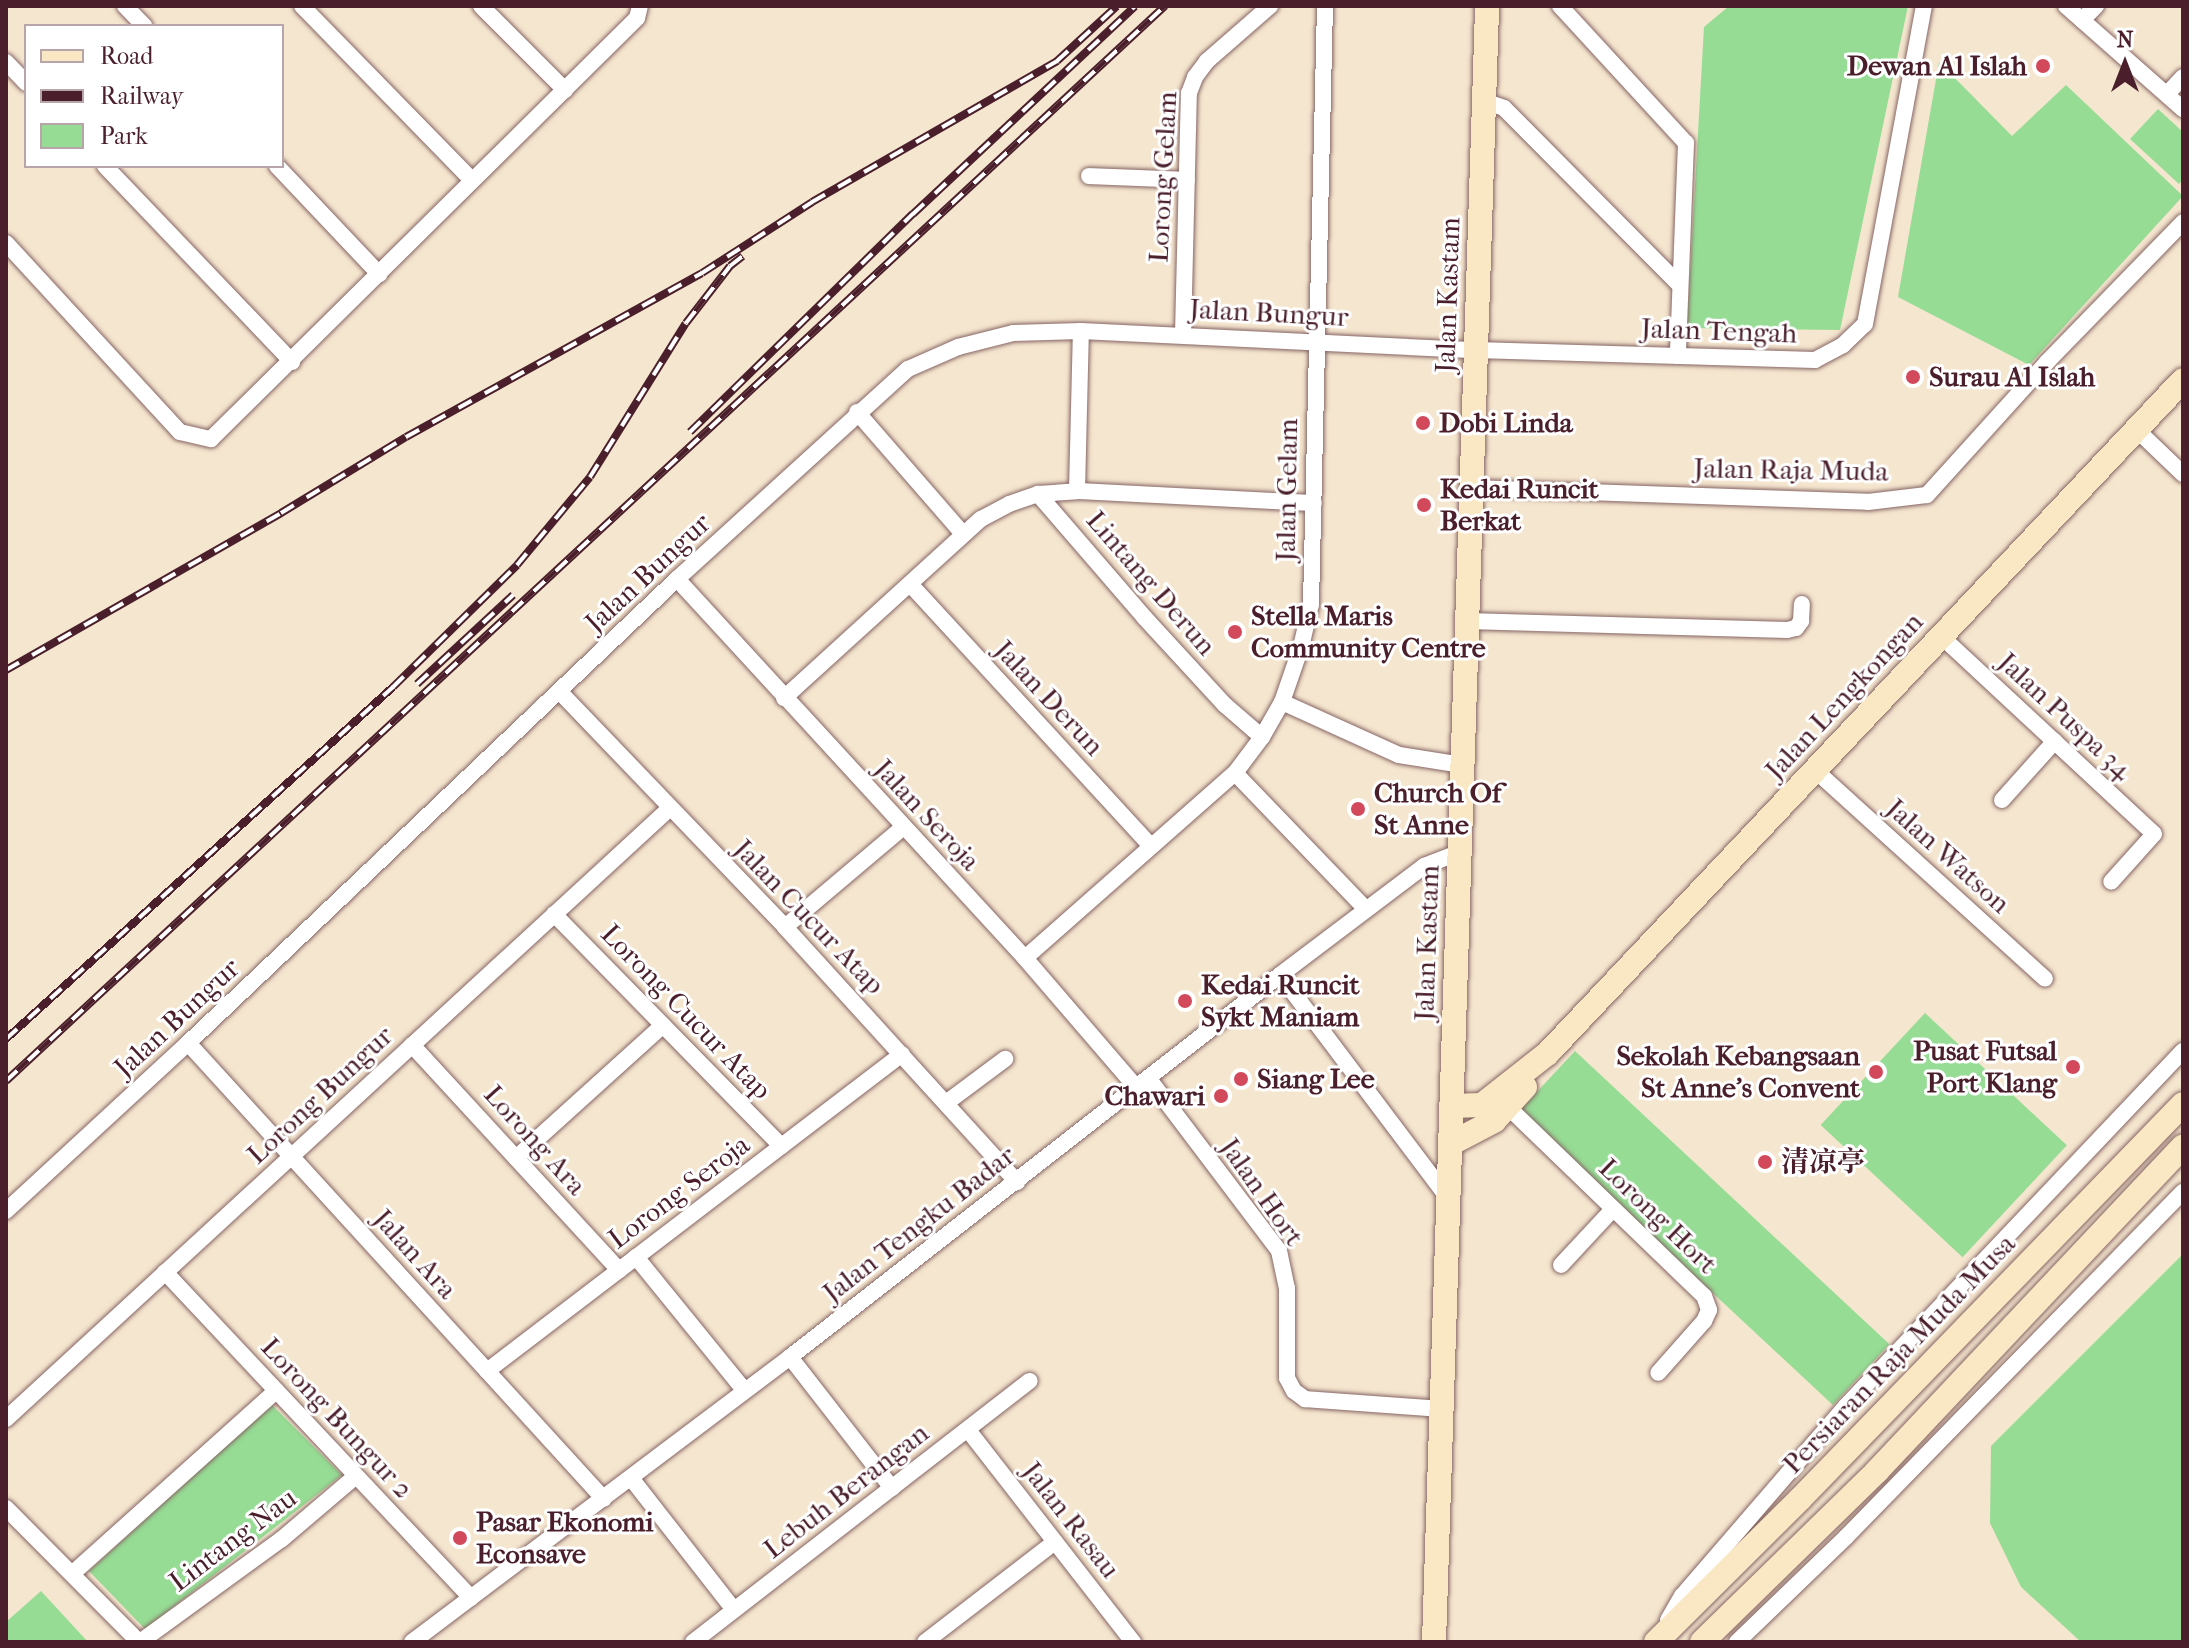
<!DOCTYPE html>
<meta charset="utf-8">
<style>
body{margin:0}
#map{position:relative;width:2189px;height:1648px;overflow:hidden;background:#f5e6cf;font-family:"IM FELL French Canon","Noto Serif SC",serif}
div>[style]{position:absolute}
.green>*{inset:0;background:#96dc95;transform-origin:0 0}
.roads{filter:drop-shadow(0 0 2px #866564) drop-shadow(0 0 2px #866564)}
.street>*{height:16px;margin:-8px;padding:0 8px;transform-origin:8px;border-radius:8px;background:#fff}
.secondary>*{height:24px;margin:-12px;padding:0 12px;transform-origin:12px;border-radius:12px;background:#fae7c3}
.rail>*{height:8px;margin-top:-4px;transform-origin:0;background:repeating-linear-gradient(90deg,#fff 0 15px,#4a1f2b 0 30px);box-sizing:border-box;border-block:2px solid #4a1f2b}
.dots>*{width:22px;height:22px;translate:-50% -50%;box-sizing:border-box;border:4px solid #fff;border-radius:50%}
span{translate:-50% -50%;white-space:nowrap;text-align:center;line-height:1.15;-webkit-text-stroke:6px #fff;paint-order:stroke}
.poi-label{font-size:28px;color:#4a1f2b;font-weight:700}
.right{translate:-100% -50%;text-align:right}
.left{translate:0 -50%;text-align:left}
.street-label{font-size:28px;color:#4a1f2b}
.frame{position:absolute;inset:0;border:8px solid #4a1f2b;pointer-events:none}
.legend{position:absolute;left:24px;top:24px;width:260px;height:144px;box-sizing:border-box;background:#fff;border:2px solid #b7a5aa;margin:0;padding:10px 14px;list-style:none;font-size:24px;color:#4a1f2b}
.legend li{display:flex;align-items:center;gap:16px;height:40px}
.legend b{width:40px;border:2px solid #b7a5aa}
.north{position:absolute;left:2085px;top:24px;width:80px;height:80px;-webkit-text-stroke:6px #fff;paint-order:stroke;rotate:0deg;font-size:22px;font-weight:700;line-height:32px;text-align:center;color:#4a1f2b}
.north::after{content:'';display:block;margin:auto;width:28px;height:36px;background:#4a1f2b;clip-path:polygon(50% 0,100% 100%,50% 72%,0 100%)}
</style>
<div id="map">
<div class="green">
<i style="clip-path:polygon(1729px 6px,1908px 6px,1840px 330px,1687px 328px,1704px 27px)"></i>
<i style="clip-path:polygon(1939px 62px,2012px 136px,2066px 85px,2183px 196px,2029px 365px,1898px 297px)"></i>
<i style="clip-path:polygon(2158px 109px,2183px 132px,2183px 179px,2179px 184px,2130px 139px)"></i>
<i style="left:1925px;top:1013px;width:194px;height:153px;rotate:43deg"></i>
<i style="left:1575px;top:1051px;width:430px;height:83px;rotate:43deg"></i>
<i style="clip-path:polygon(2183px 1254px,2183px 1642px,2081px 1642px,2021px 1587px,1990px 1523px,1991px 1446px)"></i>
<i style="clip-path:polygon(271px 1404px,342px 1475px,145px 1629px,89px 1571px)"></i>
<i style="clip-path:polygon(41px 1591px,88px 1642px,6px 1642px,6px 1622px)"></i>
</div>
<div class="roads">
<div class="street">
<i style="left:125px;top:6px;width:28px;rotate:46deg"></i>
<i style="left:302px;top:6px;width:243px;rotate:45.7deg"></i>
<i style="left:481px;top:6px;width:119px;rotate:45deg"></i>
<i style="left:1560px;top:6px;width:186px;rotate:47.4deg"></i>
<i style="left:1686px;top:143px;width:213px;rotate:92.2deg"></i>
<i style="left:2066px;top:6px;width:156px;rotate:41.4deg"></i>
<i style="left:2082px;top:20px;width:20px;rotate:-45deg"></i>
<i style="left:6px;top:62px;width:29px;rotate:46deg"></i>
<i style="left:2168px;top:93px;width:22px;rotate:-47deg"></i>
<i style="left:1484px;top:101px;width:21px;rotate:19deg"></i>
<i style="left:1504px;top:108px;width:247px;rotate:45.2deg"></i>
<i style="left:105px;top:166px;width:271px;rotate:46.3deg"></i>
<i style="left:277px;top:166px;width:149px;rotate:46.6deg"></i>
<i style="left:1089px;top:176px;width:98px;rotate:2.3deg"></i>
<i style="left:6px;top:243px;width:257px;rotate:47.4deg"></i>
<i style="left:180px;top:432px;width:32px;rotate:13deg"></i>
<i style="left:211px;top:439px;width:599px;rotate:-44.66deg"></i>
<i style="left:637px;top:18px;width:12px;rotate:-76deg"></i>
<i style="left:1183px;top:334px;width:241px;rotate:-88.6deg"></i>
<i style="left:1189px;top:93px;width:17px;rotate:-69deg"></i>
<i style="left:1195px;top:77px;width:20px;rotate:-53deg"></i>
<i style="left:1207px;top:61px;width:84px;rotate:-41.1deg"></i>
<i style="left:857px;top:412px;width:162px;rotate:49deg"></i>
<i style="left:2136px;top:429px;width:65px;rotate:43.8deg"></i>
<i style="left:1471px;top:488px;width:397px;rotate:2deg"></i>
<i style="left:1868px;top:502px;width:59px;rotate:-6.8deg"></i>
<i style="left:1927px;top:495px;width:179px;rotate:-47.9deg"></i>
<i style="left:2047px;top:362px;width:195px;rotate:-45.8deg"></i>
<i style="left:1077px;top:491px;width:160px;rotate:-88.6deg"></i>
<i style="left:1038px;top:494px;width:162px;rotate:49.2deg"></i>
<i style="left:1144px;top:617px;width:120px;rotate:47.4deg"></i>
<i style="left:1225px;top:705px;width:49px;rotate:40.9deg"></i>
<i style="left:677px;top:579px;width:515px;rotate:47.44deg"></i>
<i style="left:1025px;top:958px;width:172px;rotate:49.3deg"></i>
<i style="left:910px;top:584px;width:356px;rotate:47.4deg"></i>
<i style="left:1467px;top:621px;width:320px;rotate:1.6deg"></i>
<i style="left:1787px;top:630px;width:9px;rotate:-13deg"></i>
<i style="left:1796px;top:628px;width:9px;rotate:-54deg"></i>
<i style="left:1801px;top:621px;width:17px;rotate:-87deg"></i>
<i style="left:1942px;top:637px;width:289px;rotate:42.9deg"></i>
<i style="left:2154px;top:834px;width:64px;rotate:131.9deg"></i>
<i style="left:559px;top:691px;width:327px;rotate:46.2deg"></i>
<i style="left:785px;top:927px;width:345px;rotate:47.7deg"></i>
<i style="left:784px;top:698px;width:266px;rotate:-42.3deg"></i>
<i style="left:981px;top:519px;width:32px;rotate:-28deg"></i>
<i style="left:1009px;top:504px;width:31px;rotate:-19deg"></i>
<i style="left:1038px;top:494px;width:39px;rotate:-4deg"></i>
<i style="left:1077px;top:491px;width:237px;rotate:2.9deg"></i>
<i style="left:1282px;top:702px;width:128px;rotate:24.4deg"></i>
<i style="left:1399px;top:755px;width:64px;rotate:9deg"></i>
<i style="left:1816px;top:771px;width:309px;rotate:42.2deg"></i>
<i style="left:1235px;top:773px;width:189px;rotate:46.1deg"></i>
<i style="left:2002px;top:800px;width:79px;rotate:-48.1deg"></i>
<i style="left:554px;top:914px;width:325px;rotate:45.6deg"></i>
<i style="left:785px;top:927px;width:153px;rotate:-40.2deg"></i>
<i style="left:1025px;top:958px;width:280px;rotate:-41.4deg"></i>
<i style="left:1235px;top:773px;width:45px;rotate:-53.1deg"></i>
<i style="left:1262px;top:737px;width:40px;rotate:-60.3deg"></i>
<i style="left:1282px;top:702px;width:58px;rotate:-70.9deg"></i>
<i style="left:1301px;top:647px;width:44px;rotate:-76.9deg"></i>
<i style="left:1311px;top:604px;width:598px;rotate:-88.66deg"></i>
<i style="left:1280px;top:975px;width:279px;rotate:53deg"></i>
<i style="left:188px;top:1043px;width:617px;rotate:47.63deg"></i>
<i style="left:412px;top:1045px;width:306px;rotate:47.4deg"></i>
<i style="left:1149px;top:1079px;width:216px;rotate:52.9deg"></i>
<i style="left:1279px;top:1251px;width:38px;rotate:78deg"></i>
<i style="left:1287px;top:1288px;width:90px;rotate:90deg"></i>
<i style="left:1287px;top:1378px;width:15px;rotate:62deg"></i>
<i style="left:1294px;top:1391px;width:14px;rotate:36deg"></i>
<i style="left:1305px;top:1399px;width:136px;rotate:4.2deg"></i>
<i style="left:946px;top:1103px;width:74px;rotate:-36.7deg"></i>
<i style="left:1507px;top:1106px;width:274px;rotate:44deg"></i>
<i style="left:1704px;top:1296px;width:15px;rotate:70deg"></i>
<i style="left:1709px;top:1310px;width:12px;rotate:114deg"></i>
<i style="left:1704px;top:1321px;width:69px;rotate:131.5deg"></i>
<i style="left:516px;top:1158px;width:198px;rotate:-42.1deg"></i>
<i style="left:6px;top:1211px;width:248px;rotate:-42.7deg"></i>
<i style="left:188px;top:1043px;width:674px;rotate:-43.5deg"></i>
<i style="left:677px;top:579px;width:312px;rotate:-42.3deg"></i>
<i style="left:908px;top:369px;width:55px;rotate:-23.7deg"></i>
<i style="left:958px;top:347px;width:57px;rotate:-14.3deg"></i>
<i style="left:1013px;top:333px;width:68px;rotate:-1.7deg"></i>
<i style="left:1081px;top:331px;width:395px;rotate:2.8deg"></i>
<i style="left:1476px;top:350px;width:339px;rotate:1.7deg"></i>
<i style="left:1815px;top:360px;width:32px;rotate:-28deg"></i>
<i style="left:1843px;top:345px;width:30px;rotate:-44deg"></i>
<i style="left:1865px;top:324px;width:323px;rotate:-79.5deg"></i>
<i style="left:636px;top:1257px;width:171px;rotate:50.9deg"></i>
<i style="left:1561px;top:1265px;width:76px;rotate:-47.1deg"></i>
<i style="left:165px;top:1272px;width:447px;rotate:46.8deg"></i>
<i style="left:790px;top:1357px;width:166px;rotate:52.1deg"></i>
<i style="left:487px;top:1371px;width:522px;rotate:-37.37deg"></i>
<i style="left:6px;top:1419px;width:901px;rotate:-42.62deg"></i>
<i style="left:968px;top:1430px;width:269px;rotate:52.1deg"></i>
<i style="left:631px;top:1478px;width:167px;rotate:52deg"></i>
<i style="left:6px;top:1508px;width:189px;rotate:45.2deg"></i>
<i style="left:73px;top:1573px;width:273px;rotate:-41.9deg"></i>
<i style="left:1668px;top:1620px;width:28px;rotate:-60deg"></i>
<i style="left:1682px;top:1596px;width:250px;rotate:-49.2deg"></i>
<i style="left:1845px;top:1407px;width:491px;rotate:-46.5deg"></i>
<i style="left:140px;top:1642px;width:175px;rotate:-36deg"></i>
<i style="left:282px;top:1539px;width:97px;rotate:-40.4deg"></i>
<i style="left:412px;top:1642px;width:473px;rotate:-37deg"></i>
<i style="left:790px;top:1357px;width:621px;rotate:-37.94deg"></i>
<i style="left:1280px;top:975px;width:181px;rotate:-37.1deg"></i>
<i style="left:1424px;top:866px;width:39px;rotate:-21deg"></i>
<i style="left:693px;top:1642px;width:426px;rotate:-37.8deg"></i>
<i style="left:925px;top:1642px;width:164px;rotate:-37.6deg"></i>
<i style="left:1737px;top:1642px;width:151px;rotate:-43.9deg"></i>
<i style="left:1846px;top:1537px;width:482px;rotate:-45.7deg"></i>
</div>
<div class="secondary">
<i style="left:1451px;top:1106px;width:31px;rotate:-2deg"></i>
<i style="left:1482px;top:1105px;width:84px;rotate:-38.2deg"></i>
<i style="left:1548px;top:1053px;width:925px;rotate:-46.66deg"></i>
<i style="left:1450px;top:1144px;width:50px;rotate:-27.6deg"></i>
<i style="left:1494px;top:1121px;width:46px;rotate:-47.6deg"></i>
<i style="left:1434px;top:1642px;width:1637px;rotate:-88.14deg"></i>
<i style="left:1656px;top:1642px;width:203px;rotate:-44.8deg"></i>
<i style="left:1800px;top:1499px;width:550px;rotate:-45.88deg"></i>
<i style="left:1702px;top:1642px;width:245px;rotate:-44.3deg"></i>
<i style="left:1877px;top:1471px;width:446px;rotate:-46.7deg"></i>
</div>
</div>
<div class="rail">
<i style="left:690px;top:432px;width:312px;rotate:-44.4deg"></i>
<i style="left:913px;top:214px;width:304px;rotate:-43.1deg"></i>
<i style="left:6px;top:670px;width:317px;rotate:-29.7deg"></i>
<i style="left:281px;top:513px;width:146px;rotate:-31.3deg"></i>
<i style="left:406px;top:437px;width:338px;rotate:-29deg"></i>
<i style="left:702px;top:273px;width:131px;rotate:-32.8deg"></i>
<i style="left:812px;top:202px;width:283px;rotate:-29.9deg"></i>
<i style="left:1057px;top:61px;width:81px;rotate:-42.5deg"></i>
<i style="left:417px;top:684px;width:131px;rotate:-42.8deg"></i>
<i style="left:6px;top:1039px;width:523px;rotate:-42.29deg"></i>
<i style="left:393px;top:687px;width:174px;rotate:-44.5deg"></i>
<i style="left:517px;top:565px;width:114px;rotate:-50.3deg"></i>
<i style="left:590px;top:477px;width:181px;rotate:-58.1deg"></i>
<i style="left:686px;top:323px;width:72px;rotate:-52.3deg"></i>
<i style="left:730px;top:266px;width:16px;rotate:-38deg"></i>
<i style="left:6px;top:1081px;width:1581px;rotate:-42.85deg"></i>
</div>
<div class="dots">
<i style="left:2043px;top:66px;background:#d1495b"></i>
<i style="left:1913px;top:377px;background:#d1495b"></i>
<i style="left:1423px;top:423px;background:#d1495b"></i>
<i style="left:1424px;top:505px;background:#d1495b"></i>
<i style="left:1235px;top:632px;background:#d1495b"></i>
<i style="left:1358px;top:809px;background:#d1495b"></i>
<i style="left:1185px;top:1001px;background:#d1495b"></i>
<i style="left:2073px;top:1067px;background:#d1495b"></i>
<i style="left:1876px;top:1072px;background:#d1495b"></i>
<i style="left:1241px;top:1079px;background:#d1495b"></i>
<i style="left:1221px;top:1096px;background:#d1495b"></i>
<i style="left:1765px;top:1162px;background:#d1495b"></i>
<i style="left:460px;top:1538px;background:#d1495b"></i>
</div>
<div class="poi-label">
<span class="right" style="left:2027px;top:66px">Dewan Al Islah</span>
<span class="left" style="left:1929px;top:377px">Surau Al Islah</span>
<span class="left" style="left:1439px;top:423px">Dobi Linda</span>
<span class="left" style="left:1440px;top:505px">Kedai Runcit<br>Berkat</span>
<span class="left" style="left:1251px;top:632px">Stella Maris<br>Community Centre</span>
<span class="left" style="left:1374px;top:809px">Church Of<br>St Anne</span>
<span class="left" style="left:1201px;top:1001px">Kedai Runcit<br>Sykt Maniam</span>
<span class="right" style="left:2057px;top:1067px">Pusat Futsal<br>Port Klang</span>
<span class="right" style="left:1860px;top:1072px">Sekolah Kebangsaan<br>St Anne's Convent</span>
<span class="left" style="left:1257px;top:1079px">Siang Lee</span>
<span class="right" style="left:1205px;top:1096px">Chawari</span>
<span class="left" style="left:1781px;top:1162px">清凉亭</span>
<span class="left" style="left:476px;top:1538px">Pasar Ekonomi<br>Econsave</span>
</div>
<div class="street-label">
<span style="left:1163px;top:177px;rotate:-87deg">Lorong Gelam</span>
<span style="left:1448px;top:295px;rotate:-88deg">Jalan Kastam</span>
<span style="left:1269px;top:313px;rotate:3deg">Jalan Bungur</span>
<span style="left:1719px;top:331px;rotate:2deg">Jalan Tengah</span>
<span style="left:1791px;top:470px;rotate:1deg">Jalan Raja Muda</span>
<span style="left:1287px;top:490px;rotate:-89deg">Jalan Gelam</span>
<span style="left:648px;top:573px;rotate:-43deg">Jalan Bungur</span>
<span style="left:1151px;top:583px;rotate:49deg">Lintang Derun</span>
<span style="left:1844px;top:696px;rotate:-47deg">Jalan Lengkongan</span>
<span style="left:1049px;top:698px;rotate:47deg">Jalan Derun</span>
<span style="left:2065px;top:716px;rotate:43deg">Jalan Puspa 34</span>
<span style="left:927px;top:815px;rotate:47deg">Jalan Seroja</span>
<span style="left:1948px;top:856px;rotate:42deg">Jalan Watson</span>
<span style="left:809px;top:917px;rotate:46deg">Jalan Cucur Atap</span>
<span style="left:1427px;top:943px;rotate:-88deg">Jalan Kastam</span>
<span style="left:686px;top:1012px;rotate:46deg">Lorong Cucur Atap</span>
<span style="left:177px;top:1018px;rotate:-43deg">Jalan Bungur</span>
<span style="left:320px;top:1095px;rotate:-43deg">Lorong Bungur</span>
<span style="left:535px;top:1140px;rotate:48deg">Lorong Ara</span>
<span style="left:679px;top:1192px;rotate:-37deg">Lorong Seroja</span>
<span style="left:1262px;top:1192px;rotate:55deg">Jalan Hort</span>
<span style="left:1658px;top:1216px;rotate:44deg">Lorong Hort</span>
<span style="left:919px;top:1224px;rotate:-38deg">Jalan Tengku Badar</span>
<span style="left:415px;top:1254px;rotate:48deg">Jalan Ara</span>
<span style="left:1899px;top:1354px;rotate:-46deg">Persiaran Raja Muda Musa</span>
<span style="left:337px;top:1418px;rotate:47deg">Lorong Bungur 2</span>
<span style="left:846px;top:1491px;rotate:-38deg">Lebuh Berangan</span>
<span style="left:1071px;top:1520px;rotate:52deg">Jalan Rasau</span>
<span style="left:233px;top:1540px;rotate:-37deg">Lintang Nau</span>
</div>
<div class="frame"></div>
<ul class="legend">
<li><b style="height:10px;background:#fae7c3"></b>Road</li>
<li><b style="height:10px;background:#4a1f2b"></b>Railway</li>
<li><b style="height:22px;background:#96dc95"></b>Park</li>
</ul>
<div class="north">N</div>
</div>
